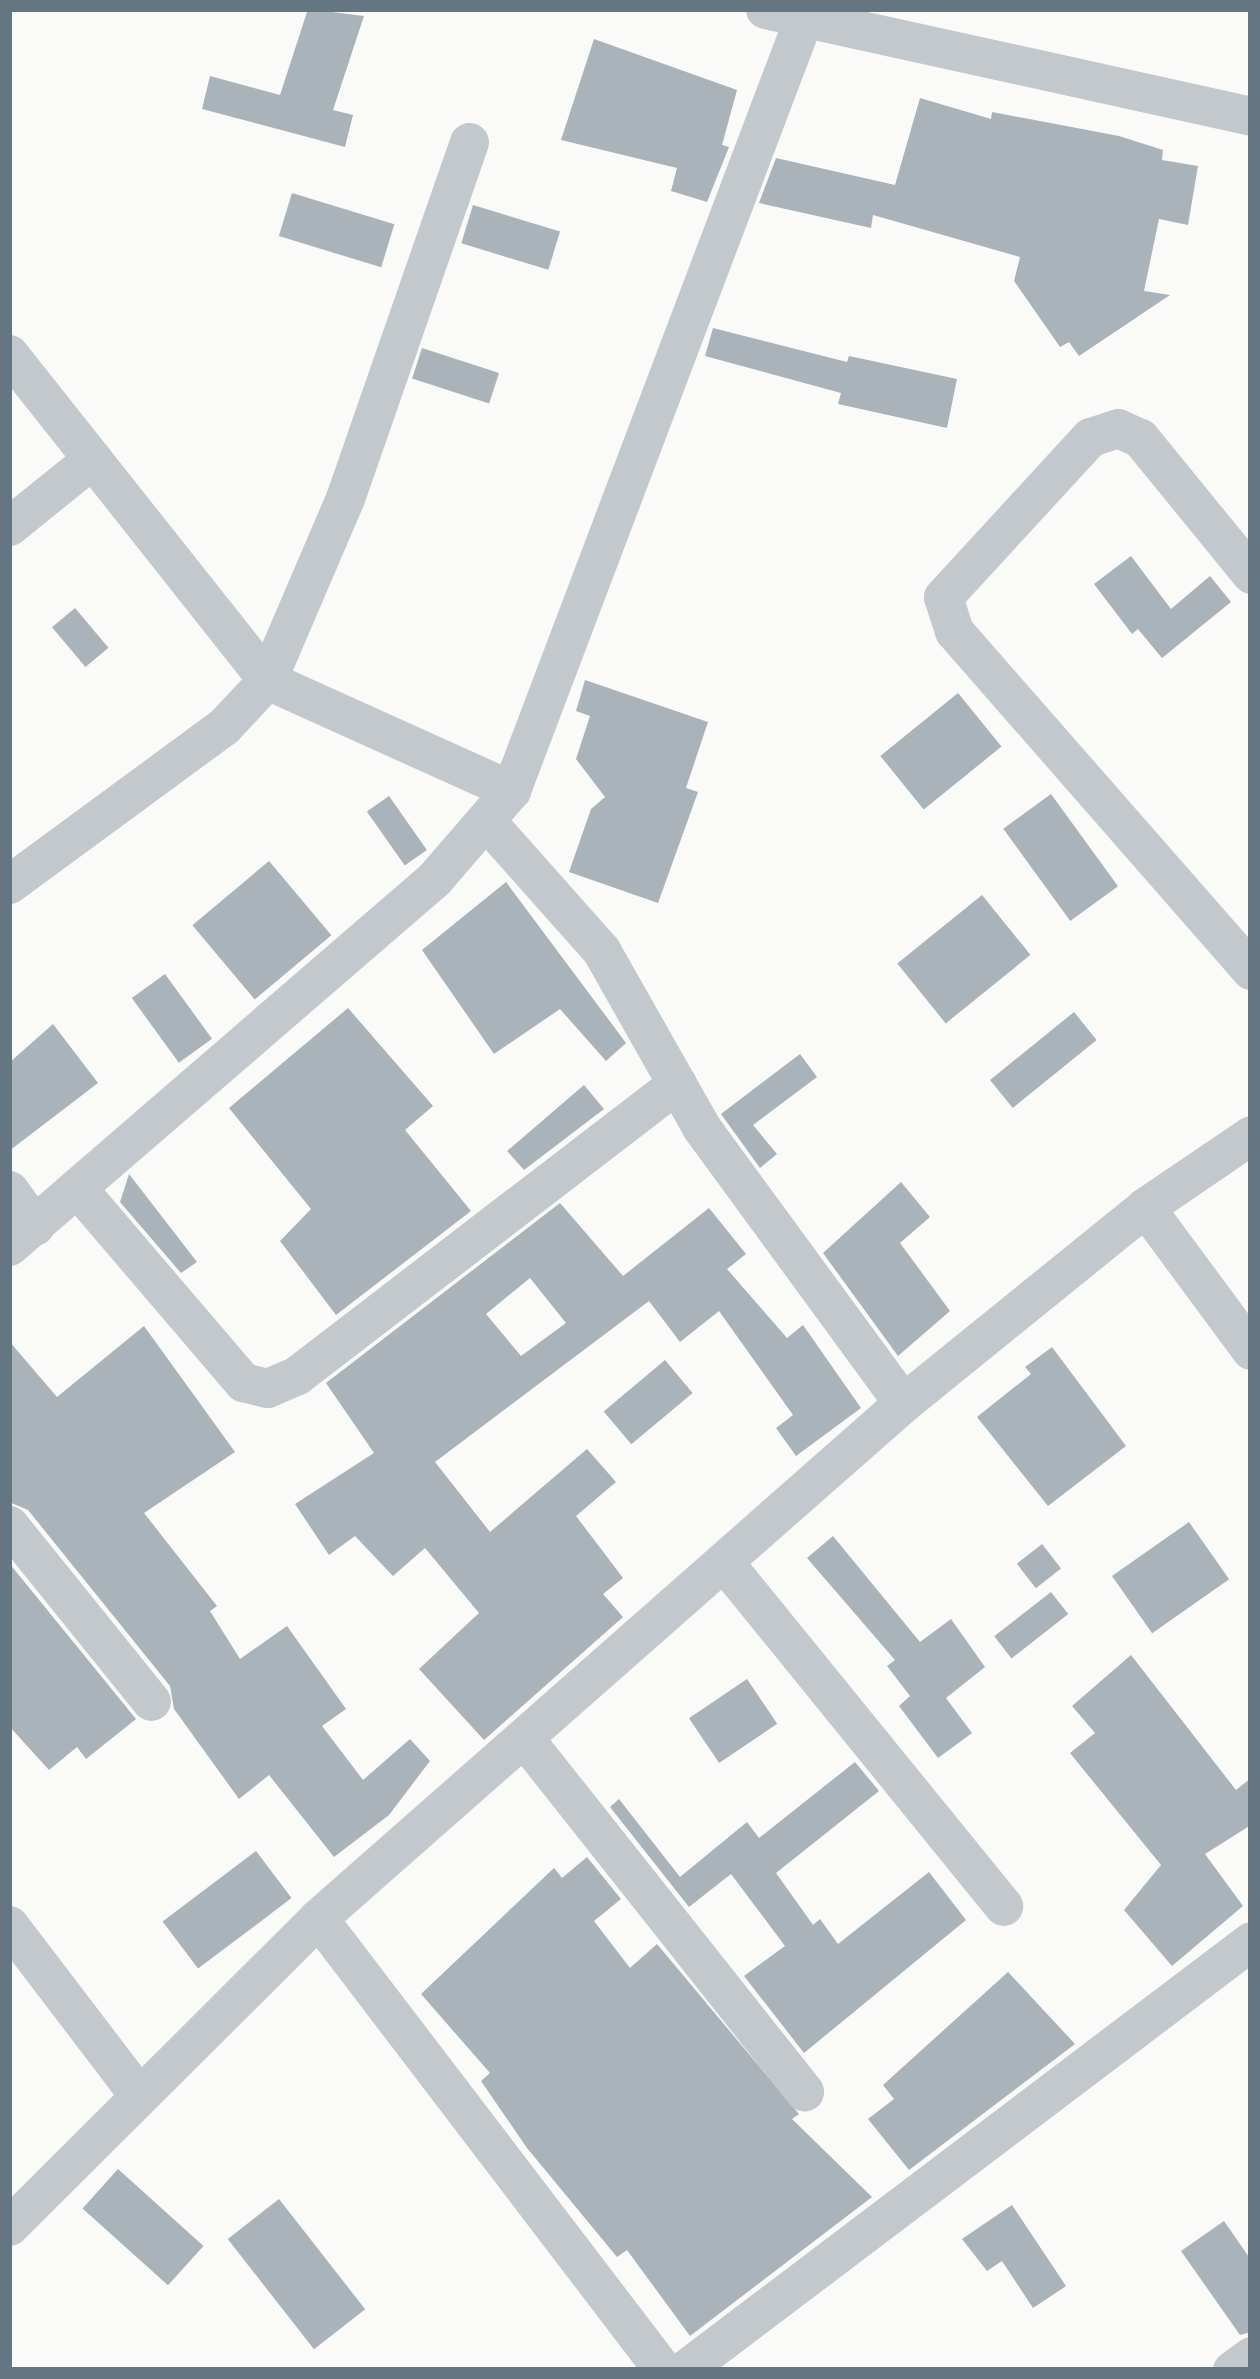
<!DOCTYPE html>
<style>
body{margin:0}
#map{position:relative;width:1260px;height:2379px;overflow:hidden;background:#fafaf8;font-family:"Sofia Sans Condensed",sans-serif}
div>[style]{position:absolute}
.building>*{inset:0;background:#aab3b9;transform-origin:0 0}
.minor>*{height:39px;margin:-19.5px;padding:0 19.5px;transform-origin:19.5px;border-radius:19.5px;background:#c3c8cc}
span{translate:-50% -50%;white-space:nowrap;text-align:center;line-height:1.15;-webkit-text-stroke:12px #fff;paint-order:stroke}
.frame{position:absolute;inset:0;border:12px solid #657683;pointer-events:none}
</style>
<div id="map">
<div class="building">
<i style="clip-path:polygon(308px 9px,364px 16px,333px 110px,353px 115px,345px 147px,202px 109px,210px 76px,280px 95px)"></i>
<i style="clip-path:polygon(594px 39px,737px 90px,722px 145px,729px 147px,707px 202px,671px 191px,677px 168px,561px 140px)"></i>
<i style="clip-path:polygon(920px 98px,991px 119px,992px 112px,1119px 136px,1163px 150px,1162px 160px,1198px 166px,1188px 225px,1159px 219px,1144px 291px,1170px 295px,1079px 356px,1069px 342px,1060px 347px,1014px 281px,1020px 257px,873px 215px,871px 228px,759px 203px,776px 158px,895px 185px)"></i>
<i style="left:292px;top:193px;width:107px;height:45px;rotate:17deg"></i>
<i style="left:473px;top:205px;width:91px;height:40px;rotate:17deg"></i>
<i style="clip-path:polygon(713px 328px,847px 362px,849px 356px,957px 379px,947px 428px,838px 404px,841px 393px,705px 356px)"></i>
<i style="left:422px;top:348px;width:81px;height:32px;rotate:18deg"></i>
<i style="clip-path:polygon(1131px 556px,1171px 609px,1210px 576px,1231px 602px,1162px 658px,1138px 629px,1132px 634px,1094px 584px)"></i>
<i style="left:75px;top:608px;width:52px;height:30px;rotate:50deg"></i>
<i style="clip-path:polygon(585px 680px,708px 722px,686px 788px,698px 792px,658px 903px,569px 872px,591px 809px,605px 797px,576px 759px,590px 716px,576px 711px)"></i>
<i style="left:958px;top:693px;width:69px;height:100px;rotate:51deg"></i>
<i style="left:1051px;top:794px;width:114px;height:59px;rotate:54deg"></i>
<i style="left:389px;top:796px;width:66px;height:27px;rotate:55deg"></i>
<i style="left:269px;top:861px;width:97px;height:100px;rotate:50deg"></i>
<i style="clip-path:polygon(506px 882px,626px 1043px,606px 1061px,560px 1009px,494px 1054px,422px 950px)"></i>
<i style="left:982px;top:895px;width:77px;height:109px;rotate:51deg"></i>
<i style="left:165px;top:974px;width:80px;height:41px;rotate:54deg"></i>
<i style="clip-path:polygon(348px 1008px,433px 1106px,405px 1130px,471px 1211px,336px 1315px,280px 1241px,311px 1209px,229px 1108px)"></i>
<i style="left:1074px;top:1012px;width:36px;height:108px;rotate:51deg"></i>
<i style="clip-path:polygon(53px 1024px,98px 1083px,9px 1151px,9px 1063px)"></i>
<i style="clip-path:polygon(800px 1054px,817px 1077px,753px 1125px,777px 1154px,760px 1168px,721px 1114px)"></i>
<i style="clip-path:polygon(584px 1085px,604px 1109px,524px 1170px,507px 1151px)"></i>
<i style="clip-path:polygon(129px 1174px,197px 1262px,181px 1273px,120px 1202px)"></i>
<i style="clip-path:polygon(901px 1182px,930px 1217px,900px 1243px,950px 1311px,898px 1356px,823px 1253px)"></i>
<i style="clip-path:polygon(evenodd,560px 1203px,623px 1276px,709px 1208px,746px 1254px,727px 1269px,787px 1338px,803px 1325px,861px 1408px,796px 1456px,776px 1428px,793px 1415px,719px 1311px,680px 1342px,649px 1301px,435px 1462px,490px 1532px,587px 1449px,616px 1482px,576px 1516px,623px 1578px,603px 1594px,623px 1617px,484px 1740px,419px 1669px,479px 1613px,425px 1548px,393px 1576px,355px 1536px,329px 1555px,295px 1504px,374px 1453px,326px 1383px,560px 1203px,530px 1278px,566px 1323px,521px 1356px,486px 1314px,530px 1278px)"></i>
<i style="clip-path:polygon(144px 1326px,235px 1452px,144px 1513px,217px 1606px,210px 1611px,240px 1659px,287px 1626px,346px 1709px,322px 1726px,363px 1780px,410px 1739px,430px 1761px,389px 1815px,334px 1857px,269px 1775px,239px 1799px,174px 1709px,170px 1686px,28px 1510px,9px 1502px,9px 1341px,57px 1397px)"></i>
<i style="clip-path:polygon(1052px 1347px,1126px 1446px,1048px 1506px,977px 1417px,1031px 1374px,1025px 1367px)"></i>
<i style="left:665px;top:1360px;width:43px;height:80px;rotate:50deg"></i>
<i style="left:1189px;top:1522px;width:70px;height:94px;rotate:55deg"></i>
<i style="clip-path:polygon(833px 1536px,920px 1642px,951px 1619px,985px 1667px,946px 1698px,972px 1733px,938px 1758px,899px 1706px,910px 1696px,887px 1666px,895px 1660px,807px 1558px)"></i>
<i style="left:1042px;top:1544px;width:31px;height:32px;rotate:52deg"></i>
<i style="clip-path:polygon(9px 1563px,136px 1719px,86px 1759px,77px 1747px,49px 1770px,9px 1726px)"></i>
<i style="left:1051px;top:1592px;width:28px;height:72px;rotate:52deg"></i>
<i style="clip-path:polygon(1131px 1655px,1236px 1790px,1251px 1778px,1251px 1825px,1205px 1854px,1243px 1906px,1172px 1966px,1124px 1910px,1161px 1865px,1070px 1753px,1095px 1733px,1072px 1706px)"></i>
<i style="left:747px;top:1679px;width:54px;height:70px;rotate:56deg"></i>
<i style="clip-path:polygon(855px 1762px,879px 1791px,776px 1873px,813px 1925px,820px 1919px,838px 1944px,929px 1872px,966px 1920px,804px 2053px,744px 1976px,785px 1946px,731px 1874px,689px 1907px,610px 1807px,619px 1799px,680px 1877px,747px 1822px,759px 1838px)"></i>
<i style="left:256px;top:1851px;width:59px;height:117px;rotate:53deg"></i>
<i style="clip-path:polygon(587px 1857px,621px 1899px,594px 1921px,630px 1968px,657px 1944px,799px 2114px,792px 2119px,872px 2197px,690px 2336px,627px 2250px,617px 2257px,527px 2148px,481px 2081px,490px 2073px,421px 1994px,554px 1868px,562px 1878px)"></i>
<i style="clip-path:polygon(1008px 1972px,1075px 2044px,909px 2170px,868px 2119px,894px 2099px,883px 2085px)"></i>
<i style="left:118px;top:2169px;width:115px;height:53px;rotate:42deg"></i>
<i style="left:279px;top:2199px;width:140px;height:65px;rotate:52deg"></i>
<i style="clip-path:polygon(1012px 2205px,1066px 2286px,1033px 2308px,1002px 2261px,987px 2271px,962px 2239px)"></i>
<i style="clip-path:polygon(1224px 2221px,1251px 2260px,1251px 2332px,1240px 2335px,1181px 2251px)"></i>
</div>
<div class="minor">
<i style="left:765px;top:9px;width:498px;rotate:12.4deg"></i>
<i style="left:469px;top:142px;width:377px;rotate:109.2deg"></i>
<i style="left:345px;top:498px;width:198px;rotate:113.2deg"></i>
<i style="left:267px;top:680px;width:268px;rotate:24.3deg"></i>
<i style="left:9px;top:354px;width:416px;rotate:51.6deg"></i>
<i style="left:267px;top:680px;width:63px;rotate:133.1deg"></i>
<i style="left:224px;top:726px;width:267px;rotate:143.7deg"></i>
<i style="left:9px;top:526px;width:107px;rotate:-38.9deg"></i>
<i style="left:1251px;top:574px;width:176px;rotate:-129.2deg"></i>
<i style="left:1140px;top:438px;width:24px;rotate:-156deg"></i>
<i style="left:1118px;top:428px;width:29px;rotate:162deg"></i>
<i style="left:1090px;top:437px;width:217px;rotate:132.6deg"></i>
<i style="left:943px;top:597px;width:36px;rotate:72deg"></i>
<i style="left:954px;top:631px;width:451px;rotate:48.8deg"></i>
<i style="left:489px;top:824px;width:169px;rotate:48.4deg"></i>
<i style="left:601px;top:950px;width:203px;rotate:60.5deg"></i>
<i style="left:701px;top:1127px;width:342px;rotate:53.8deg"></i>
<i style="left:78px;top:1189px;width:254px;rotate:49.5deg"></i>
<i style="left:243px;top:1382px;width:25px;rotate:14deg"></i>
<i style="left:267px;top:1388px;width:33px;rotate:-23deg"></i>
<i style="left:297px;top:1375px;width:479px;rotate:-37.5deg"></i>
<i style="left:9px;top:1190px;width:44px;rotate:54.2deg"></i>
<i style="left:1145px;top:1207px;width:178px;rotate:53.5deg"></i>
<i style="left:9px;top:1246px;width:562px;rotate:-40.81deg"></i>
<i style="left:434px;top:879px;width:118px;rotate:-49.1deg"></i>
<i style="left:511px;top:790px;width:827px;rotate:-69.24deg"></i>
<i style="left:9px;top:1525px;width:226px;rotate:51.1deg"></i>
<i style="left:727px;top:1566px;width:438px;rotate:50.9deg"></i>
<i style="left:524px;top:1738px;width:451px;rotate:51.6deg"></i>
<i style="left:318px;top:1918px;width:569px;rotate:52.65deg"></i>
<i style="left:9px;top:1925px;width:211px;rotate:52.7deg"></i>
<i style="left:9px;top:2226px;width:436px;rotate:-44.9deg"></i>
<i style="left:318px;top:1918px;width:779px;rotate:-41.36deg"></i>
<i style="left:903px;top:1403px;width:311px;rotate:-39deg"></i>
<i style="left:1145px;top:1207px;width:128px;rotate:-34.2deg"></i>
<i style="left:684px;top:2370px;width:711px;rotate:-37.11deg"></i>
<i style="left:1232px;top:2370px;width:24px;rotate:-36deg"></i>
</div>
<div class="frame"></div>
</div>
